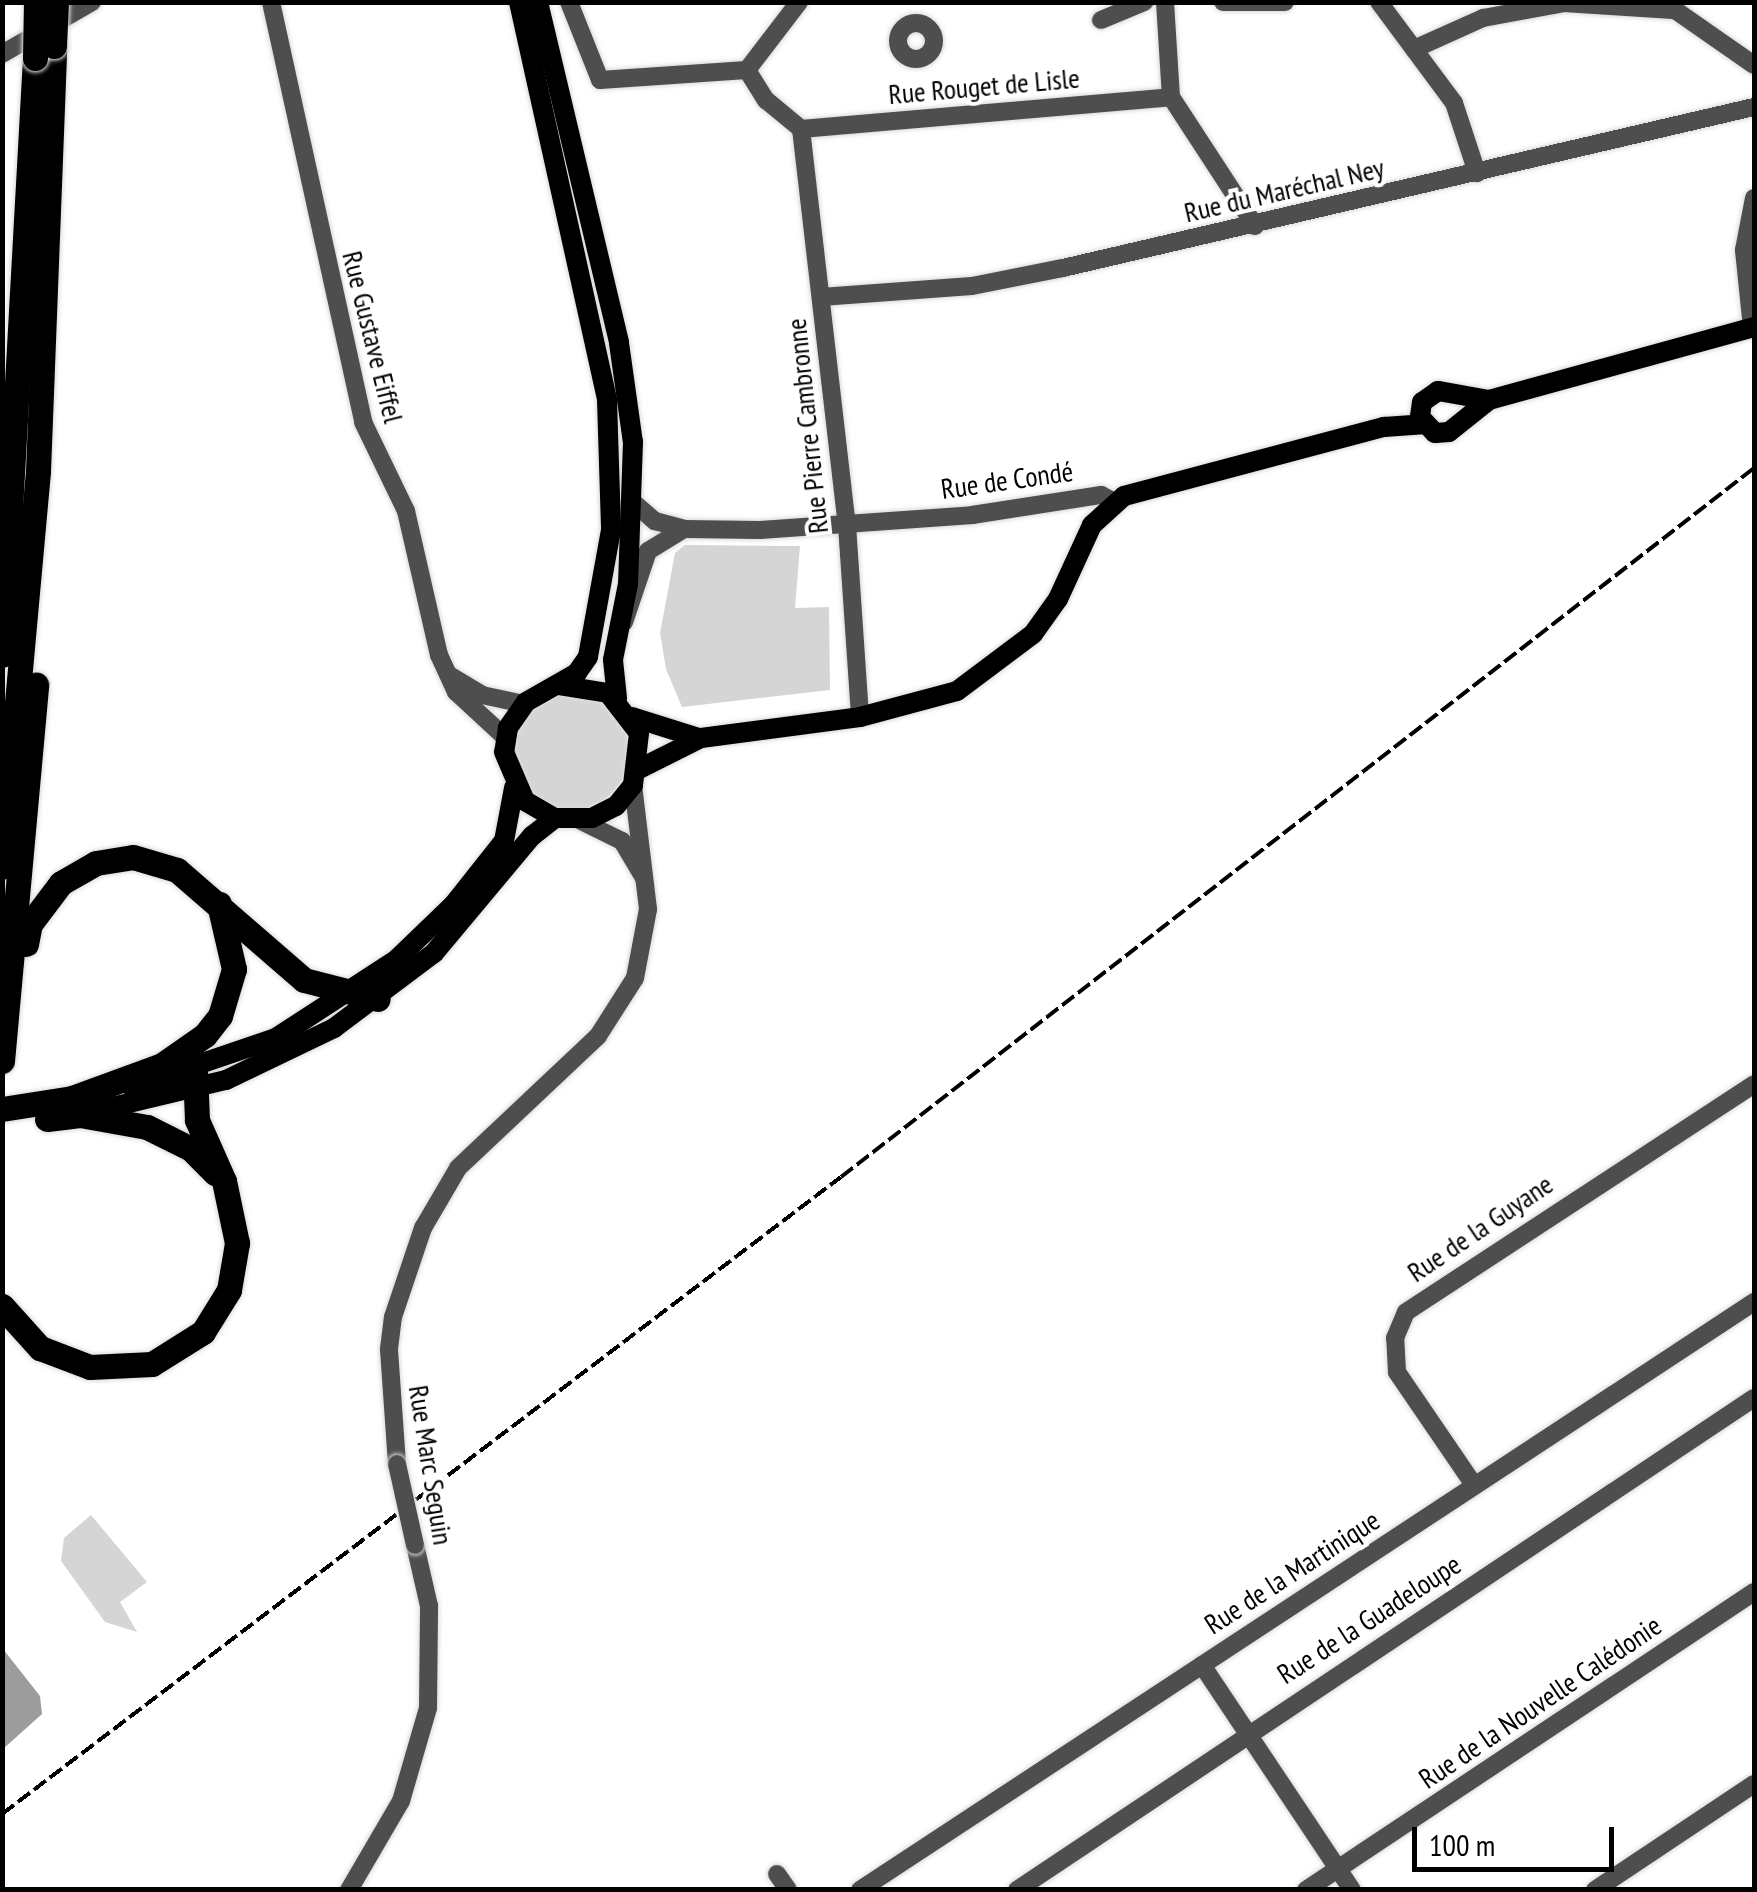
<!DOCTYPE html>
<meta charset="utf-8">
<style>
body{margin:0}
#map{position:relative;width:1757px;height:1892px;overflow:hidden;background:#fff;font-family:"PT Sans Narrow",sans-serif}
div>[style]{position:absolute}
.green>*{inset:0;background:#d5d5d5}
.round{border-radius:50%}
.water>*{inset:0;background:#9c9c9c}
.roads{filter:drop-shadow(0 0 2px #dbdbdb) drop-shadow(0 0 2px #dbdbdb)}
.minor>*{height:18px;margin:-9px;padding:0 9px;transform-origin:9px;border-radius:9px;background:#4e4e4e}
.minor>.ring{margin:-9px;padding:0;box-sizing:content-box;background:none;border:18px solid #4e4e4e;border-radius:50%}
.major>*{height:20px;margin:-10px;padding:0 10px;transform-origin:10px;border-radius:10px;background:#000}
.highway>*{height:25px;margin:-12.5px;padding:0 12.5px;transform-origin:12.5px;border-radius:12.5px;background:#000}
.rail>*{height:4px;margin-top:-2px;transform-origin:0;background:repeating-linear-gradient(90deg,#000 0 15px,transparent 0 20px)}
.bridges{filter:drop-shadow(0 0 2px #dbdbdb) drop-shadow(0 0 2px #dbdbdb)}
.minor-bridge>*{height:18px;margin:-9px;padding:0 9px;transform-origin:9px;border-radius:9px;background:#4e4e4e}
.highway-bridge>*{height:25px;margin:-12.5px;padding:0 12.5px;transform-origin:12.5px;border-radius:12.5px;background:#000}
span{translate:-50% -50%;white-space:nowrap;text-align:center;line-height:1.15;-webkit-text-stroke:8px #fff;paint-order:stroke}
.street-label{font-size:28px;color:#000}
.frame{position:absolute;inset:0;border:5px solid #000;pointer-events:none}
.scale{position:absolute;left:1412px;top:1827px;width:202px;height:45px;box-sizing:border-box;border:5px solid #000;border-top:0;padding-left:12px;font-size:30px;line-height:35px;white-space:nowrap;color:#000;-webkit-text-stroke:8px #fff;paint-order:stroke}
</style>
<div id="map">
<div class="green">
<i style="clip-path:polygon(685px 545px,800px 546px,795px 608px,829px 607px,830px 690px,682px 707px,666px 669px,660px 633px,675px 553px)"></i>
<i class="round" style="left:513px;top:694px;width:116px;height:116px"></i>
<i style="clip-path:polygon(91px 1515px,147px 1582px,120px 1602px,137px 1632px,105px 1622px,61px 1561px,64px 1538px)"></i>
</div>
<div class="water">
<i style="clip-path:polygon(3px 1649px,40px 1696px,42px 1714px,3px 1749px)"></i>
</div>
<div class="roads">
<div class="minor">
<i style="left:271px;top:2px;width:430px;rotate:77.6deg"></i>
<i style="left:363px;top:422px;width:99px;rotate:64.2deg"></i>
<i style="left:406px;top:511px;width:148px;rotate:77.1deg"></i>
<i style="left:439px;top:655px;width:41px;rotate:65.3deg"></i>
<i style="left:456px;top:692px;width:68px;rotate:42.6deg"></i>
<i style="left:569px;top:2px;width:84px;rotate:68.3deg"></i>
<i style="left:600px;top:80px;width:147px;rotate:-3.9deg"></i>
<i style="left:747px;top:70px;width:86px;rotate:-52.6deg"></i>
<i style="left:1165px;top:2px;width:95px;rotate:86.4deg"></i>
<i style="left:1171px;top:97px;width:154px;rotate:56.9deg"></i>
<i style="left:1223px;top:2px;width:62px"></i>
<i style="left:1379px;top:2px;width:126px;rotate:53.4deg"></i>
<i style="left:1454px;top:103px;width:74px;rotate:71.8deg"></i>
<i style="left:1665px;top:3px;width:108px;rotate:34.9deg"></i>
<i style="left:1101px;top:20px;width:47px;rotate:-22.7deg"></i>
<i class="ring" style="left:898px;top:23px;width:18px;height:18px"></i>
<i style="left:1414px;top:49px;width:76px;rotate:-24.2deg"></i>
<i style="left:1483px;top:18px;width:82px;rotate:-10.5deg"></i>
<i style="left:1564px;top:3px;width:109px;rotate:3.7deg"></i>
<i style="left:2px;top:54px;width:104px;rotate:-30deg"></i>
<i style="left:747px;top:70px;width:36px;rotate:58deg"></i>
<i style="left:766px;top:100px;width:45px;rotate:39.6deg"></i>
<i style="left:801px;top:129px;width:399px;rotate:83.4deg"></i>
<i style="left:847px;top:525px;width:192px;rotate:86.1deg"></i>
<i style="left:801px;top:129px;width:371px;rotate:-4.9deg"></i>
<i style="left:821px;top:297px;width:151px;rotate:-4.2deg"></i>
<i style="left:972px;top:286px;width:93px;rotate:-11.2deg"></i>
<i style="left:1063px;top:268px;width:710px;rotate:-13.12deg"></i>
<i style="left:1752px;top:328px;width:78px;rotate:-95.9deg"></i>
<i style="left:1744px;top:250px;width:53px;rotate:-79.1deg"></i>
<i style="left:634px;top:503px;width:28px;rotate:41deg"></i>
<i style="left:655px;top:521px;width:30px;rotate:15deg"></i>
<i style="left:684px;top:529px;width:76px;rotate:0.8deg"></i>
<i style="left:760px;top:530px;width:213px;rotate:-4deg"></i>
<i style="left:972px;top:515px;width:131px;rotate:-8.8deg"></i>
<i style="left:1101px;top:495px;width:16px;rotate:27deg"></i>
<i style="left:624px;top:622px;width:75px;rotate:-71.3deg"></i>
<i style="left:648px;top:551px;width:42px;rotate:-31.4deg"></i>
<i style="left:449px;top:675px;width:39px;rotate:31deg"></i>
<i style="left:482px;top:695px;width:43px;rotate:12.1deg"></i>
<i style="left:579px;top:820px;width:48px;rotate:26deg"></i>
<i style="left:622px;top:841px;width:43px;rotate:59.3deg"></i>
<i style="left:397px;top:1464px;width:115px;rotate:-94deg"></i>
<i style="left:389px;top:1349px;width:32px;rotate:-83deg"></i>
<i style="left:393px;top:1317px;width:94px;rotate:-71.4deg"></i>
<i style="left:423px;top:1228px;width:69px;rotate:-59.7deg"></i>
<i style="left:458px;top:1168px;width:192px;rotate:-43.3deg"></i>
<i style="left:598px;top:1036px;width:69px;rotate:-57.5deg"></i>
<i style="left:635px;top:978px;width:70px;rotate:-79.3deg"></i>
<i style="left:648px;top:909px;width:125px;rotate:-96.9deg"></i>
<i style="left:1474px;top:1485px;width:137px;rotate:-124.3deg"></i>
<i style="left:1397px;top:1372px;width:34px;rotate:-93deg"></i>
<i style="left:1395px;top:1338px;width:28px;rotate:-67deg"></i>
<i style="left:1406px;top:1312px;width:416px;rotate:-33.2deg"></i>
<i style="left:1202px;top:1665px;width:270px;rotate:56.3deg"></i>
<i style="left:777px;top:1874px;width:19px;rotate:55deg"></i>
<i style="left:349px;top:1890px;width:103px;rotate:-59.7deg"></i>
<i style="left:401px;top:1801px;width:97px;rotate:-73.8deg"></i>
<i style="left:428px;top:1708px;width:102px;rotate:-89.4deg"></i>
<i style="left:429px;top:1606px;width:63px;rotate:-102.9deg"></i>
<i style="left:860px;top:1890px;width:1070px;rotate:-33.33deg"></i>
<i style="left:1017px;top:1890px;width:886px;rotate:-33.73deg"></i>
<i style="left:1306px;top:1890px;width:538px;rotate:-33.63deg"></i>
<i style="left:1595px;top:1890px;width:191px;rotate:-33.7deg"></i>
</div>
<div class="major">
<i style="left:519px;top:2px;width:408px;rotate:77.5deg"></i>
<i style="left:607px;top:400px;width:130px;rotate:88.2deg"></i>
<i style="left:611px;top:530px;width:129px;rotate:100.3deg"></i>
<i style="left:588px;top:657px;width:19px;rotate:125deg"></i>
<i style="left:577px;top:673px;width:59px;rotate:150.4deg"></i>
<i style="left:526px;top:702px;width:32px;rotate:125deg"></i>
<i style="left:508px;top:728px;width:24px;rotate:99deg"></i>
<i style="left:504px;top:752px;width:53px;rotate:66.8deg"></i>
<i style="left:525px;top:801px;width:34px;rotate:30deg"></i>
<i style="left:555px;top:818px;width:37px"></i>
<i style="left:592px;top:818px;width:27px;rotate:-27deg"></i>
<i style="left:616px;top:806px;width:27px;rotate:-51deg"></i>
<i style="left:633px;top:785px;width:52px;rotate:-83.4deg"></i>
<i style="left:639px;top:733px;width:51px;rotate:-127.8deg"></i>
<i style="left:608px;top:693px;width:51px;rotate:-170.9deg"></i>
<i style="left:538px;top:2px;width:350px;rotate:76.6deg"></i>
<i style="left:619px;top:343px;width:100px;rotate:82deg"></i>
<i style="left:633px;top:442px;width:142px;rotate:92deg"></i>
<i style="left:628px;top:584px;width:77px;rotate:101.2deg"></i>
<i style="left:613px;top:660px;width:39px;rotate:84deg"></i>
<i style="left:1489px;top:400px;width:52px;rotate:-170deg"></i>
<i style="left:1438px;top:391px;width:19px;rotate:145deg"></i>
<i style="left:1422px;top:402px;width:15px;rotate:98deg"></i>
<i style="left:1420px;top:417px;width:22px;rotate:47deg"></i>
<i style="left:1435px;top:433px;width:14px;rotate:-4deg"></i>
<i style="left:1449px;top:432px;width:51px;rotate:-38.7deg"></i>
<i style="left:1489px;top:400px;width:275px;rotate:-15.4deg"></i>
<i style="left:632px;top:717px;width:70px;rotate:17.4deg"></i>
<i style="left:639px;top:769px;width:69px;rotate:-26.6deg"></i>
<i style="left:701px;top:738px;width:160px;rotate:-7.5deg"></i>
<i style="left:860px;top:717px;width:100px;rotate:-15deg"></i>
<i style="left:957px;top:691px;width:95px;rotate:-36.9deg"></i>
<i style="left:1033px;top:634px;width:43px;rotate:-54.5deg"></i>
<i style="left:1058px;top:599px;width:81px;rotate:-65.3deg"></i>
<i style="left:1092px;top:525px;width:43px;rotate:-42.2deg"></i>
<i style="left:1124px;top:496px;width:269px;rotate:-14.9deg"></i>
<i style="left:1384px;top:427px;width:39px;rotate:-4deg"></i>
<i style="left:132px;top:1087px;width:152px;rotate:-18.8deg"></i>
<i style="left:276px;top:1038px;width:145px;rotate:-33.1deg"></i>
<i style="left:397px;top:959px;width:79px;rotate:-44deg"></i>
<i style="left:454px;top:904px;width:80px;rotate:-51.6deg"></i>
<i style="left:504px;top:841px;width:54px;rotate:-79.3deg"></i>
<i style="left:87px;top:1113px;width:143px;rotate:-13.4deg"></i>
<i style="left:226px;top:1080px;width:120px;rotate:-25.7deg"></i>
<i style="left:334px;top:1028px;width:125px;rotate:-36.9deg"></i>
<i style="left:434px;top:953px;width:153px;rotate:-50.1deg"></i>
<i style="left:532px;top:836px;width:29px;rotate:-38deg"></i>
</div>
<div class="highway">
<i style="left:2px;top:655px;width:598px;rotate:-86.84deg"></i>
<i style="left:2px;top:867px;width:398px;rotate:-84.8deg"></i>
<i style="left:38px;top:471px;width:425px;rotate:-87.8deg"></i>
<i style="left:26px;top:944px;width:20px;rotate:-79deg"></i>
<i style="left:30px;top:924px;width:51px;rotate:-52.9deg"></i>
<i style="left:61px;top:883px;width:40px;rotate:-29.7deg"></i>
<i style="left:96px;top:863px;width:37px;rotate:-9deg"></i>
<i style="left:133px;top:857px;width:46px;rotate:16.5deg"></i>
<i style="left:177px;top:870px;width:168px;rotate:40.9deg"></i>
<i style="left:304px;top:980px;width:76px;rotate:14.4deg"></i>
<i style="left:2px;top:1061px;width:378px;rotate:-84.8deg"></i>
<i style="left:2px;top:1109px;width:71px;rotate:-8.9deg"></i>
<i style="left:72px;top:1098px;width:96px;rotate:-20.1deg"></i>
<i style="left:162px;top:1065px;width:52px;rotate:-34.9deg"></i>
<i style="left:205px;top:1035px;width:24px;rotate:-52deg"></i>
<i style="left:220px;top:1016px;width:49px;rotate:-73.4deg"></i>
<i style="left:234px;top:969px;width:67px;rotate:-103deg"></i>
<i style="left:47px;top:1119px;width:33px;rotate:-7deg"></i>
<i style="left:80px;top:1115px;width:68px;rotate:10.2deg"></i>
<i style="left:147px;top:1127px;width:49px;rotate:26.6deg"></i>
<i style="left:191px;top:1149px;width:34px;rotate:45deg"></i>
<i style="left:2px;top:1306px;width:57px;rotate:47.9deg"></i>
<i style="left:40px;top:1348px;width:53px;rotate:20.8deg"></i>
<i style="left:90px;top:1367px;width:62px;rotate:-2.8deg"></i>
<i style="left:152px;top:1364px;width:60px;rotate:-32.1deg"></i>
<i style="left:203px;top:1332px;width:49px;rotate:-58.2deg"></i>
<i style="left:229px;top:1290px;width:48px;rotate:-80.3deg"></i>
<i style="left:237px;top:1243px;width:63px;rotate:-101.8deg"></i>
<i style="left:224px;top:1181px;width:67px;rotate:-113.9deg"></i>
<i style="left:197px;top:1120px;width:50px;rotate:-92.3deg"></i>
</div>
</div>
<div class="rail">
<i style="left:2px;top:1814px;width:1053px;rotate:-37.21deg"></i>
<i style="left:841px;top:1177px;width:1156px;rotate:-37.83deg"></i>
</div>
<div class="bridges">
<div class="minor-bridge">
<i style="left:397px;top:1464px;width:83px;rotate:77.5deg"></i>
</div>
<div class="highway-bridge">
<i style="left:54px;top:46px;width:44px;rotate:-87.4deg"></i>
<i style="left:35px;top:58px;width:56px;rotate:-89deg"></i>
</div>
</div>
<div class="street-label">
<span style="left:984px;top:86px;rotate:-5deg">Rue Rouget de Lisle</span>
<span style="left:1284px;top:190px;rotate:-13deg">Rue du Maréchal Ney</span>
<span style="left:373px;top:337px;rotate:76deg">Rue Gustave Eiffel</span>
<span style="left:807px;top:426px;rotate:-96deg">Rue Pierre Cambronne</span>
<span style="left:1007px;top:480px;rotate:-8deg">Rue de Condé</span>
<span style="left:1480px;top:1228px;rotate:-34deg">Rue de la Guyane</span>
<span style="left:431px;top:1465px;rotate:81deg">Rue Marc Seguin</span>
<span style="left:1292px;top:1572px;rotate:-33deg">Rue de la Martinique</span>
<span style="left:1369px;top:1619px;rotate:-33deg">Rue de la Guadeloupe</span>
<span style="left:1540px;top:1702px;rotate:-34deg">Rue de la Nouvelle Calédonie</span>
</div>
<div class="frame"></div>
<div class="scale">100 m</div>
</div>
